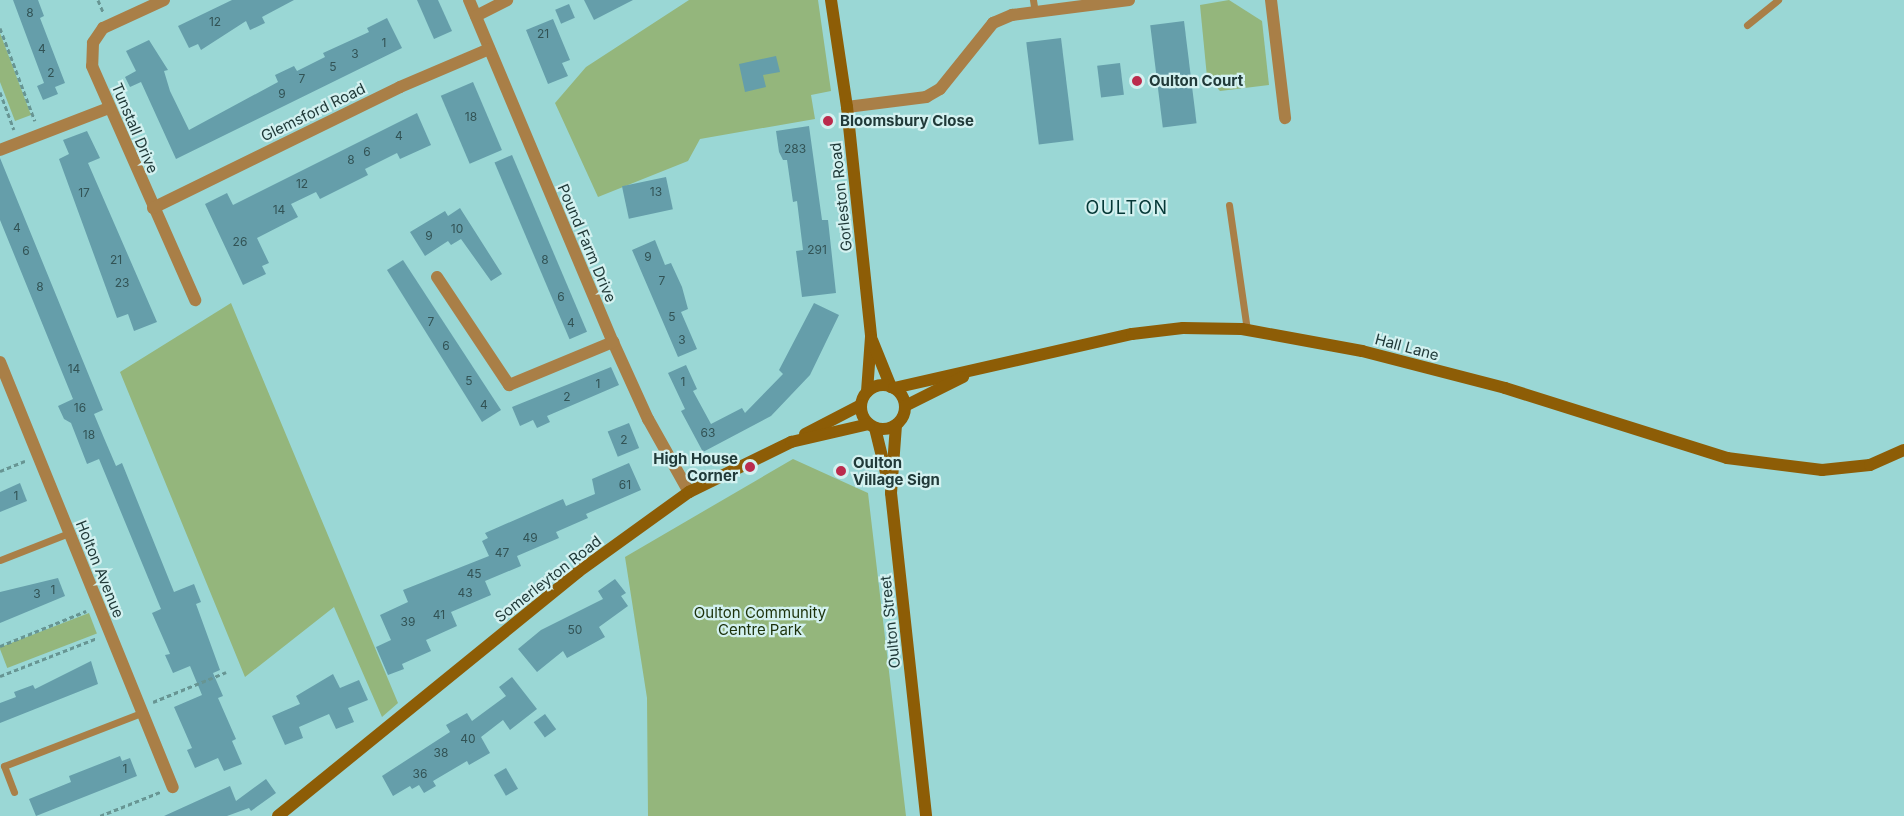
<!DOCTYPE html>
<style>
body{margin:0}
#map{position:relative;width:1904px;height:816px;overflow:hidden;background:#9ad7d5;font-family:Inter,sans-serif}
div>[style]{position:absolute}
.green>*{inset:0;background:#94b67c;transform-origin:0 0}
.building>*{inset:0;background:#659eaa;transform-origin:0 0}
.path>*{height:3px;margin-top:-1.5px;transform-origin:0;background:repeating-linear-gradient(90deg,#679593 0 4.5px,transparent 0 7.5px)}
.lane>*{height:7px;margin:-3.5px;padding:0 3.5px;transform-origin:3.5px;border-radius:3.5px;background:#a97f47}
.street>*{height:12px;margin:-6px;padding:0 6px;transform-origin:6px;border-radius:6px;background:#a97f47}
.secondary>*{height:12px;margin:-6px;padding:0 6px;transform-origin:6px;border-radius:6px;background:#8d5d06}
.secondary>.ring{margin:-6px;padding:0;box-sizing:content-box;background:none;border:12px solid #8d5d06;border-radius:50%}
.dots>*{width:16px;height:16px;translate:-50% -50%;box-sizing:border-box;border:3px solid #d3f1f0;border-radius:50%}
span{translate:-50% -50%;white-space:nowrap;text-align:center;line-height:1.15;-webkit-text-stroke:4.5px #d3f1f0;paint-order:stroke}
.number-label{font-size:12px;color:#325355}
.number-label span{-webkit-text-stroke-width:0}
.poi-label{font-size:15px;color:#213a39;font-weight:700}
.left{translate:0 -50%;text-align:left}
.right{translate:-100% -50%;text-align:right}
.street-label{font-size:15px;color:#213a39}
.park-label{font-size:15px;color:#1c310a}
.quarter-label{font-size:18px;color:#053837;letter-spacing:1.5px}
</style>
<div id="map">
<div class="green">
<i style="clip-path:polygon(689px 0,818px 0,831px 91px,811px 95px,815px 119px,700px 139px,688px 161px,598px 197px,555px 103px,586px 67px)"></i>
<i style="clip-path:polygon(1229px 0,1262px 21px,1269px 85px,1220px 91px,1207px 77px,1200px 5px)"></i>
<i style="clip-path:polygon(0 33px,31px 115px,15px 121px,0 82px)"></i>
<i style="clip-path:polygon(231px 303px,398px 703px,382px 717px,334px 607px,245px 677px,120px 372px)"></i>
<i style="clip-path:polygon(793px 459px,868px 493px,906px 816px,648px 816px,647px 698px,625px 557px)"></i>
<i style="left:89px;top:613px;width:22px;height:96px;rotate:69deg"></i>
</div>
<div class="building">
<i style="clip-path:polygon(13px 0,38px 0,44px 16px,40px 18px,65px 83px,55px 87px,58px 94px,43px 100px,37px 86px,44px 83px)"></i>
<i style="clip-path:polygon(232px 0,294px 0,262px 17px,265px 23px,250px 30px,246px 21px,201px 50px,198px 44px,189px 48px,178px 26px)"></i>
<i style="clip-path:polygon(417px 0,438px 0,452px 31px,434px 39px)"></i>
<i style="clip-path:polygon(584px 0,633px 0,594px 20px)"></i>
<i style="left:569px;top:4px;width:15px;height:15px;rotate:67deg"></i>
<i style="clip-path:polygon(387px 18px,402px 48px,176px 159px,141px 82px,130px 87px,125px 77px,136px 71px,126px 51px,149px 40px,168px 70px,164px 71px,170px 91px,189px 130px,278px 82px,275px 75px,294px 66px,297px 71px,325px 57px,323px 53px,369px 32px,367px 28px)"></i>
<i style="clip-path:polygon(553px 19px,570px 60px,562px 63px,568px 76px,548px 84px,526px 30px)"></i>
<i style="left:1184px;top:21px;width:103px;height:34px;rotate:83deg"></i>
<i style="left:1061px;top:38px;width:103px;height:35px;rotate:83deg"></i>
<i style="clip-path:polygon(776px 56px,780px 72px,763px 75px,766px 87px,745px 92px,739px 64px)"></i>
<i style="left:1120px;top:63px;width:32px;height:23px;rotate:83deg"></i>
<i style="left:473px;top:82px;width:74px;height:35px;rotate:67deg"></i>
<i style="clip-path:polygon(417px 113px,431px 145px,400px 159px,397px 153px,365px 169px,368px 175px,320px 199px,316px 192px,291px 204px,298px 217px,257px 238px,269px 263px,262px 266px,266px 274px,243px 285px,205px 204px,227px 193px,233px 205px)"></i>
<i style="clip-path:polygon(809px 126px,822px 220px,828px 220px,836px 293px,802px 297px,796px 251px,803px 250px,797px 201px,793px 202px,787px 160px,783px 160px,779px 152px,776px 131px)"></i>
<i style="clip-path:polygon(87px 131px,100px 158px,88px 163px,157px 322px,134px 331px,128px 314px,117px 318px,59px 159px,69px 154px,63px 140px)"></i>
<i style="left:512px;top:155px;width:192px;height:19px;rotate:67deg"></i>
<i style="clip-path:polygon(0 158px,103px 410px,94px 414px,104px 438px,116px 466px,122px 463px,174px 592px,194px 584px,201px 602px,196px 604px,220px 670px,213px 673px,223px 696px,218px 698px,236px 739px,232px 741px,242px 764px,224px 771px,218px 758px,195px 768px,187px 750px,192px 748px,174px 707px,202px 695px,190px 666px,173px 673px,165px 655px,170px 654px,152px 613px,161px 609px,99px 459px,87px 464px,71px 423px,64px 419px,58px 406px,73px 399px,0 220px)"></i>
<i style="left:666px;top:177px;width:33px;height:45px;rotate:78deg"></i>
<i style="clip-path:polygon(460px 208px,502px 274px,491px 281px,461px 239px,451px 245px,448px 241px,425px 256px,410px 232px,445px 211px,448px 216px)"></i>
<i style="clip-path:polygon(655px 240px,665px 265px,671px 263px,682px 287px,688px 309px,681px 312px,697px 349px,678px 357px,632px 250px)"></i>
<i style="clip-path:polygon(403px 260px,501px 410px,482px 422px,387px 270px)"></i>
<i style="clip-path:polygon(814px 303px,839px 315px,810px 375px,771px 416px,703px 452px,681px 411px,685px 409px,668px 373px,686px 365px,697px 389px,693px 391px,711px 424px,742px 408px,745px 413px,783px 374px,779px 370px)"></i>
<i style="clip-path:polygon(611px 367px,619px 385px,547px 416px,550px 422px,537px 428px,533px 420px,520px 426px,512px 407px)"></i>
<i style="left:629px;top:423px;width:27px;height:23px;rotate:68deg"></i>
<i style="clip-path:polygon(629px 463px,641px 490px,586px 514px,588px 518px,556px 532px,559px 538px,517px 556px,521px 566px,485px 581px,491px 595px,451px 612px,457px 626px,426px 640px,431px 651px,402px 664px,404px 669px,388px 675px,376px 647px,391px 640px,380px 615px,408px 602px,403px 590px,489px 556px,482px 541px,488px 538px,485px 533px,563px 499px,566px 506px,595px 494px,592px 479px)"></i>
<i style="clip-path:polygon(20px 483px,27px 501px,0 512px,0 492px)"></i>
<i style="clip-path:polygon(58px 578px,65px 596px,0 623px,0 592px)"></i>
<i style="clip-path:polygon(615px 579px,626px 593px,621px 596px,628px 606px,599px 627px,605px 637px,567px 658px,563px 651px,537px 672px,518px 649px,541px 630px,603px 599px,598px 591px)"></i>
<i style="clip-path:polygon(91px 661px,98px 684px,0 723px,0 703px,16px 697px,14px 692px,33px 685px,35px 689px)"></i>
<i style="clip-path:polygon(333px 674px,340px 688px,359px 680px,368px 700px,348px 708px,354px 722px,336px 729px,329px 714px,299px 727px,303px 738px,285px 745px,272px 716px,300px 704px,296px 696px)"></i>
<i style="clip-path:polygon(512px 677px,537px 709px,510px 730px,503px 720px,481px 737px,490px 753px,469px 765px,467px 761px,433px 781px,436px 786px,424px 793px,419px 785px,412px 789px,410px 786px,393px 796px,382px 776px,450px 732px,446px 725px,467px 713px,472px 721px,506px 696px,499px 687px)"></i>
<i style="left:545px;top:714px;width:19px;height:14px;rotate:54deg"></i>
<i style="clip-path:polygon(120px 756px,122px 761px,130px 758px,137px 776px,36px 816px,29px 799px,71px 782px,69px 776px)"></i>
<i style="left:506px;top:768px;width:24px;height:14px;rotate:60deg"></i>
<i style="clip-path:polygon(266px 779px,276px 793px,251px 811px,249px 808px,227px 816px,164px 816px,230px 786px,236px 801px)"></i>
</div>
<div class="path">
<i style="left:98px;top:0;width:13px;rotate:67deg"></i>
<i style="left:0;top:28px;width:99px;rotate:69.4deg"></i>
<i style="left:0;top:92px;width:40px;rotate:69.8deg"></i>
<i style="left:0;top:471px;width:27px;rotate:-22deg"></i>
<i style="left:0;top:646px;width:93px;rotate:-22.1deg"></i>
<i style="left:0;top:676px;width:104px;rotate:-21.4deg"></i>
<i style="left:153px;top:702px;width:79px;rotate:-22.3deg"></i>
<i style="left:100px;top:816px;width:65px;rotate:-21.8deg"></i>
</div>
<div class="lane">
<i style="left:1033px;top:0;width:12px;rotate:81deg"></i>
<i style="left:1747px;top:25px;width:40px;rotate:-39deg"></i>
<i style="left:1229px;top:205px;width:126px;rotate:81.8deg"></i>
<i style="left:0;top:560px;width:74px;rotate:-21.4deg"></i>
<i style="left:14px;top:792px;width:28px;rotate:-111deg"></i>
<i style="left:4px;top:766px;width:147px;rotate:-21.1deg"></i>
</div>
<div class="street">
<i style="left:164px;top:0;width:67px;rotate:155.3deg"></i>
<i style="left:103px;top:28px;width:18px;rotate:124deg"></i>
<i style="left:93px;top:43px;width:23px;rotate:92deg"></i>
<i style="left:92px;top:66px;width:256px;rotate:66.2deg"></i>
<i style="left:469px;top:0;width:371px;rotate:67.2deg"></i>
<i style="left:613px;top:342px;width:85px;rotate:65.6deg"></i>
<i style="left:648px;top:419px;width:84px;rotate:60.7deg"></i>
<i style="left:1271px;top:0;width:119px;rotate:83.2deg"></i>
<i style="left:476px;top:16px;width:35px;rotate:-27deg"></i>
<i style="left:847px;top:107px;width:80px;rotate:-7.2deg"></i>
<i style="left:926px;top:97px;width:16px;rotate:-30deg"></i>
<i style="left:940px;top:89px;width:85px;rotate:-51.2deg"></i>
<i style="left:993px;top:23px;width:21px;rotate:-23deg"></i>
<i style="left:1012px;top:15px;width:118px;rotate:-7.3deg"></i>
<i style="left:0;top:150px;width:117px;rotate:-21.1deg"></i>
<i style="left:153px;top:208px;width:275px;rotate:-26.1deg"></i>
<i style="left:400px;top:87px;width:97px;rotate:-23.1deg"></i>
<i style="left:437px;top:277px;width:130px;rotate:56.3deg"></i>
<i style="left:509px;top:385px;width:113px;rotate:-22.5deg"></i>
<i style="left:0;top:362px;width:459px;rotate:67.9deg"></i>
</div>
<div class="secondary">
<i style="left:831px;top:0;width:108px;rotate:81.5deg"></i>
<i style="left:847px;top:107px;width:231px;rotate:84deg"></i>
<i style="left:871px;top:337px;width:55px;rotate:94.2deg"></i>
<i style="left:872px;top:340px;width:51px;rotate:68deg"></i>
<i class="ring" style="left:861px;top:385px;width:32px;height:32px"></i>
<i style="left:894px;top:388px;width:244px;rotate:-12.8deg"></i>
<i style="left:1132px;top:334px;width:51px;rotate:-6.7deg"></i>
<i style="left:1183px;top:328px;width:59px;rotate:1deg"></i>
<i style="left:1242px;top:329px;width:122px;rotate:10.4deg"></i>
<i style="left:1362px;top:351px;width:148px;rotate:14.5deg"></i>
<i style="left:1505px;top:388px;width:233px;rotate:17.5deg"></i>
<i style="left:1727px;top:458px;width:96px;rotate:7.2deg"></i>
<i style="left:1822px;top:470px;width:48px;rotate:-5.9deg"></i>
<i style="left:1870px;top:465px;width:37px;rotate:-24deg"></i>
<i style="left:905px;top:406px;width:65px;rotate:-26.6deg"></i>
<i style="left:896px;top:425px;width:68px;rotate:94.2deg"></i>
<i style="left:891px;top:493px;width:325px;rotate:83.8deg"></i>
<i style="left:875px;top:428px;width:50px;rotate:76.2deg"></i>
<i style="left:805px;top:434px;width:63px;rotate:-27.4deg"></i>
<i style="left:278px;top:816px;width:387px;rotate:-39.1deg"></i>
<i style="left:578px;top:572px;width:137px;rotate:-35.8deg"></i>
<i style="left:689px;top:492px;width:114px;rotate:-26.1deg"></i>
<i style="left:791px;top:442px;width:80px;rotate:-13deg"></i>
</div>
<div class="dots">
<i style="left:1137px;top:81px;background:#bb2b4d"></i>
<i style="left:828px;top:121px;background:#bb2b4d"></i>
<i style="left:750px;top:467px;background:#bb2b4d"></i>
<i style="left:841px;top:471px;background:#bb2b4d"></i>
</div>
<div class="number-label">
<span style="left:30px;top:13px">8</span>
<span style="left:215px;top:22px">12</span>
<span style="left:543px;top:34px">21</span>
<span style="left:384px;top:43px">1</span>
<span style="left:42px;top:49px">4</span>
<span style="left:355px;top:54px">3</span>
<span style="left:333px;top:67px">5</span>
<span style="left:51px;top:73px">2</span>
<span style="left:302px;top:79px">7</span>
<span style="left:282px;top:94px">9</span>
<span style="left:471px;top:117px">18</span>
<span style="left:399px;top:136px">4</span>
<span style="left:795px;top:149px">283</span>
<span style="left:367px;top:152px">6</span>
<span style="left:351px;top:160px">8</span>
<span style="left:302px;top:184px">12</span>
<span style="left:656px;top:192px">13</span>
<span style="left:84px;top:193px">17</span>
<span style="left:279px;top:210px">14</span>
<span style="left:17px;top:228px">4</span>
<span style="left:457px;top:229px">10</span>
<span style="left:429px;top:236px">9</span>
<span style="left:240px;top:242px">26</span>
<span style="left:817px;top:250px">291</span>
<span style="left:26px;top:251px">6</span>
<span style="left:648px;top:257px">9</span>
<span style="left:116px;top:260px">21</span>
<span style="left:545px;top:260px">8</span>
<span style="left:662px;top:281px">7</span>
<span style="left:122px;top:283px">23</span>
<span style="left:40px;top:287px">8</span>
<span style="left:561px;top:297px">6</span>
<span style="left:672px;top:317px">5</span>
<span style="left:431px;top:322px">7</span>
<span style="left:571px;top:323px">4</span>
<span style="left:682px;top:340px">3</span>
<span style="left:446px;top:346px">6</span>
<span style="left:74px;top:369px">14</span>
<span style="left:469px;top:381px">5</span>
<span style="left:683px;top:382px">1</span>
<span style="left:598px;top:384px">1</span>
<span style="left:567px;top:397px">2</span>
<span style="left:484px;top:405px">4</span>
<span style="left:80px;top:408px">16</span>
<span style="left:708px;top:433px">63</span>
<span style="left:89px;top:435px">18</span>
<span style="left:624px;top:440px">2</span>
<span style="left:625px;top:485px">61</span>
<span style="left:16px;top:496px">1</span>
<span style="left:530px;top:538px">49</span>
<span style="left:502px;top:553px">47</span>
<span style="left:474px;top:574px">45</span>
<span style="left:53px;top:590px">1</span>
<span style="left:465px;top:593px">43</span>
<span style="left:37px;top:594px">3</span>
<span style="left:439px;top:615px">41</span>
<span style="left:408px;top:622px">39</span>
<span style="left:575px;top:630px">50</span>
<span style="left:468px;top:739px">40</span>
<span style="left:441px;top:753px">38</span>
<span style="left:125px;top:769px">1</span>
<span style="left:420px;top:774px">36</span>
</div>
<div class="poi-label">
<span class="left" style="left:1149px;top:81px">Oulton Court</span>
<span class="left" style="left:840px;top:121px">Bloomsbury Close</span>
<span class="right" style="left:738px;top:467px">High House<br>Corner</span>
<span class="left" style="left:853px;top:471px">Oulton<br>Village Sign</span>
</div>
<div class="street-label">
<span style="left:313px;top:112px;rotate:-26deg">Glemsford Road</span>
<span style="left:135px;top:128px;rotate:67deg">Tunstall Drive</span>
<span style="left:841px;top:197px;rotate:-96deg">Gorleston Road</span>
<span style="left:587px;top:243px;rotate:67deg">Pound Farm Drive</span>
<span style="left:1407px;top:347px;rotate:15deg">Hall Lane</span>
<span style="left:100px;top:569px;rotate:68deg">Holton Avenue</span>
<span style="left:548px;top:579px;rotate:-38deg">Somerleyton Road</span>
<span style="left:890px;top:622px;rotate:-96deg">Oulton Street</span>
</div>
<div class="park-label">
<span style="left:760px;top:621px">Oulton Community<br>Centre Park</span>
</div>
<div class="quarter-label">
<span style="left:1127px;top:208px">OULTON</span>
</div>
</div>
